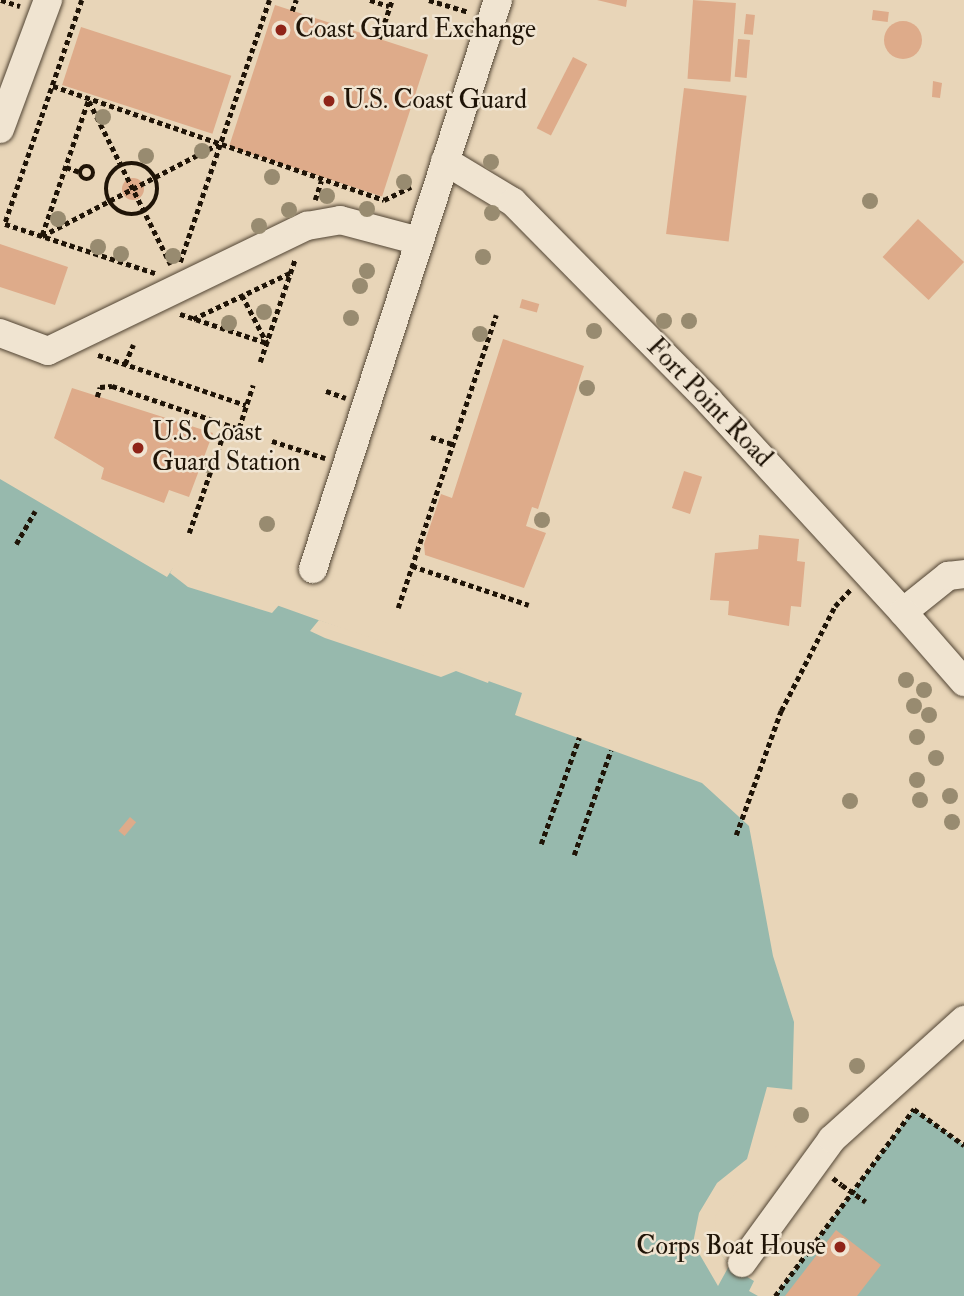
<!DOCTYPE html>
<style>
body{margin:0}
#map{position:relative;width:964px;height:1296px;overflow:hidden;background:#e8d5b8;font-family:"IM FELL Double Pica",serif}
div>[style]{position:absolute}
.water>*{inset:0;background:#97b9ad}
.pier>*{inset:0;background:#e8d5b8}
.building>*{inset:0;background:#deab8a;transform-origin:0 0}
.round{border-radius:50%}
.path>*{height:4.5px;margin-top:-2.25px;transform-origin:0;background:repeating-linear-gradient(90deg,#1f1407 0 5px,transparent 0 8.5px)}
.path>.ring{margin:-2.25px;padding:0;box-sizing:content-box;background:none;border:4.5px solid #1f1407;border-radius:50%}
.roads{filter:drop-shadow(0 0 2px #514433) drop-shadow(0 0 2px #514433)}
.minor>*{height:28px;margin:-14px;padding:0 14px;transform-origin:14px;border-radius:14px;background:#f0e4d1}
.path-bridge>*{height:4.5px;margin-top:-2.25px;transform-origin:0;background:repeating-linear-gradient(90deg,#1f1407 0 5px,transparent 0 8.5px)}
.trees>*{width:16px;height:16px;margin:-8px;border-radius:50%;background:#988b70}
.dots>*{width:19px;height:19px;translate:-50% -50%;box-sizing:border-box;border:4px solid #f0e4d1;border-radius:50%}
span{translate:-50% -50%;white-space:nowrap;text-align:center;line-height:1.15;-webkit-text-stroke:5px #f0e4d1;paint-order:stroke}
.poi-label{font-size:26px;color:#1f1407}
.left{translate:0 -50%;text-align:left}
.right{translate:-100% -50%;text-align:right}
.street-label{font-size:26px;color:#1f1407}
</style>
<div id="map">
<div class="water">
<i style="clip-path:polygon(0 479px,167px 577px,173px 568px,522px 693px,515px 715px,702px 783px,749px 826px,773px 956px,794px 1022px,792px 1096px,712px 1215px,717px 1248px,729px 1266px,754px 1281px,749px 1291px,758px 1296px,0 1296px)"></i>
<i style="clip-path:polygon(914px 1109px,964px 1145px,964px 1296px,775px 1296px)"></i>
</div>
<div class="pier">
<i style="clip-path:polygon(174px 565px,193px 572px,279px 605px,272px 613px,188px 587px,170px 573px)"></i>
<i style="clip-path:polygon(319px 620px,490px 678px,488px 683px,456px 671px,441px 677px,325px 638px,310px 631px)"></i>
<i style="clip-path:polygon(767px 1087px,796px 1090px,796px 1097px,775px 1149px,715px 1216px,717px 1248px,729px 1266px,718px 1286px,693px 1243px,699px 1213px,717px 1183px,747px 1159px)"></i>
</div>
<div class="building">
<i style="clip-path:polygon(597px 0,627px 0,626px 7px)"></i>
<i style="left:693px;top:0;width:43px;height:79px;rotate:4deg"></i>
<i style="left:275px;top:5px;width:161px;height:149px;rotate:18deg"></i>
<i style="left:873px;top:10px;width:16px;height:10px;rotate:7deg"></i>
<i style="left:746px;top:14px;width:9px;height:20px;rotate:6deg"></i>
<i class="round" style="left:884px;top:21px;width:38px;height:38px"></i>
<i style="left:81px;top:27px;width:158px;height:61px;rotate:18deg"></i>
<i style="left:738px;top:39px;width:12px;height:38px;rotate:5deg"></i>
<i style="left:573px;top:57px;width:16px;height:80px;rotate:27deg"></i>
<i style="clip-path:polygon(933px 81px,942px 83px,940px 98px,932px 97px)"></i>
<i style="left:684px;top:88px;width:63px;height:147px;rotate:7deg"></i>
<i class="round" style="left:122px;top:178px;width:22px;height:22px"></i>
<i style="left:918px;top:219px;width:63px;height:52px;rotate:43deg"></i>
<i style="clip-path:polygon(0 244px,68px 267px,55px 305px,0 287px)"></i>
<i style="left:522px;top:299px;width:18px;height:9px;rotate:16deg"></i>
<i style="clip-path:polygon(503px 339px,584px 366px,538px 509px,532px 507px,526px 526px,546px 533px,524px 588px,425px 555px,424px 544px,441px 494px,452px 498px)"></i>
<i style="clip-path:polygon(72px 388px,213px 433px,189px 497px,169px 490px,164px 503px,101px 479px,104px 468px,54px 438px)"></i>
<i style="left:684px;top:471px;width:19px;height:39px;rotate:18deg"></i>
<i style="clip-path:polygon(759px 535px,799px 539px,797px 561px,805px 562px,801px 607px,791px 606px,789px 626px,728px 615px,729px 601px,710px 600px,715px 553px,758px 549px)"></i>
<i style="left:130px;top:817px;width:8px;height:18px;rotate:40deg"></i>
<i style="clip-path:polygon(836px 1230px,881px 1265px,857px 1296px,785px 1296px)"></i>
</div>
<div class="path">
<i style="left:1px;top:0;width:20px;rotate:18deg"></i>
<i style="left:82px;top:0;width:237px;rotate:109deg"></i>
<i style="left:5px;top:224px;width:158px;rotate:18.1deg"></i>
<i style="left:370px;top:0;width:20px;rotate:18deg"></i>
<i style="left:429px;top:0;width:42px;rotate:16.7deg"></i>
<i style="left:292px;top:11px;width:12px;rotate:-70deg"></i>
<i style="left:379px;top:39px;width:41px;rotate:-71.6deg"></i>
<i style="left:53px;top:86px;width:350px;rotate:19deg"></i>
<i style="left:384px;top:200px;width:30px;rotate:-26deg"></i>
<i style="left:89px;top:101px;width:183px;rotate:63.4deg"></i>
<i class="ring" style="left:106px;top:163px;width:47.5px;height:47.5px"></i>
<i class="ring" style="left:80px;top:166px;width:9.5px;height:9.5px"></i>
<i style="left:66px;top:167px;width:15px;rotate:20deg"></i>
<i style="left:315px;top:200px;width:20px;rotate:-72deg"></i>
<i style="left:42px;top:235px;width:142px;rotate:-71.1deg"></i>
<i style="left:42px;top:236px;width:199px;rotate:-27.5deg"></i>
<i style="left:180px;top:262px;width:277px;rotate:-71.2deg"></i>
<i style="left:242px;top:295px;width:54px;rotate:62.5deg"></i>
<i style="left:180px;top:314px;width:92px;rotate:18.4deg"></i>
<i style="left:193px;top:319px;width:107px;rotate:-25.4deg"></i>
<i style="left:98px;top:355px;width:156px;rotate:18.7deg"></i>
<i style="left:260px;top:362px;width:109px;rotate:-71.2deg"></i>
<i style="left:125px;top:364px;width:21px;rotate:-67deg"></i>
<i style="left:326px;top:391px;width:21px;rotate:19deg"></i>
<i style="left:97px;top:397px;width:10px;rotate:-73deg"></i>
<i style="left:100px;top:387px;width:12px;rotate:-5deg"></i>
<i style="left:112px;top:386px;width:144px;rotate:18.7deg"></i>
<i style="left:239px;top:428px;width:45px;rotate:-72deg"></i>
<i style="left:431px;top:437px;width:22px;rotate:18deg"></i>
<i style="left:272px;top:441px;width:56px;rotate:17.8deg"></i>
<i style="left:189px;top:533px;width:115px;rotate:-70.8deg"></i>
<i style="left:16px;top:544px;width:38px;rotate:-60deg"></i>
<i style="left:412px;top:566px;width:123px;rotate:18.4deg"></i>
<i style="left:398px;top:608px;width:309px;rotate:-71.5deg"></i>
<i style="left:736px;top:835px;width:132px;rotate:-70.1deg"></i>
<i style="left:781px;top:711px;width:118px;rotate:-62.8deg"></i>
<i style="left:835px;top:606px;width:22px;rotate:-47deg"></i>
<i style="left:541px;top:844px;width:113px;rotate:-70.3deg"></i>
<i style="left:574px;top:855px;width:111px;rotate:-70.6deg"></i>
<i style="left:833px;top:1178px;width:11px;rotate:38deg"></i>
<i style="left:775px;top:1296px;width:233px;rotate:-53.4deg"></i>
<i style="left:914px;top:1109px;width:62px;rotate:35.8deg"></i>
</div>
<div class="roads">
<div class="minor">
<i style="left:0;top:129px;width:138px;rotate:-69.6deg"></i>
<i style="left:445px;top:161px;width:79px;rotate:31.1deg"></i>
<i style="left:513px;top:202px;width:279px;rotate:45.4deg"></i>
<i style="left:709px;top:401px;width:287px;rotate:47.4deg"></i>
<i style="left:903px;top:612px;width:58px;rotate:-38.7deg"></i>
<i style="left:948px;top:576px;width:16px;rotate:-7deg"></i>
<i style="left:0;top:333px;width:51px;rotate:20.6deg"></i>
<i style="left:48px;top:351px;width:288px;rotate:-25.8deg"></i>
<i style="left:307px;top:226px;width:34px;rotate:-10deg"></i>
<i style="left:340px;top:220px;width:82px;rotate:14.9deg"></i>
<i style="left:313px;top:569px;width:598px;rotate:-71.99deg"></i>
<i style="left:903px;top:612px;width:93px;rotate:48.9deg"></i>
<i style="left:742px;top:1263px;width:153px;rotate:-54deg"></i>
<i style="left:832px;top:1139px;width:178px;rotate:-42deg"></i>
</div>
</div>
<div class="path-bridge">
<i style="left:842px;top:1185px;width:29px;rotate:35deg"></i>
</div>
<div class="trees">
<i style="left:103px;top:117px"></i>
<i style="left:202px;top:151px"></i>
<i style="left:146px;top:156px"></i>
<i style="left:491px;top:162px"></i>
<i style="left:272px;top:177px"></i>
<i style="left:404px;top:182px"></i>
<i style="left:327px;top:196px"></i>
<i style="left:870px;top:201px"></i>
<i style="left:367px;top:209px"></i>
<i style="left:289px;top:210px"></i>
<i style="left:492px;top:213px"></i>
<i style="left:58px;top:219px"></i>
<i style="left:259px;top:226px"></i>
<i style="left:98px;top:247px"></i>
<i style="left:121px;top:254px"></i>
<i style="left:173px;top:256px"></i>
<i style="left:483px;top:257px"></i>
<i style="left:367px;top:271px"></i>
<i style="left:360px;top:286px"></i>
<i style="left:264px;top:312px"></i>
<i style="left:351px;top:318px"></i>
<i style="left:664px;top:321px"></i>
<i style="left:689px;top:321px"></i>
<i style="left:229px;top:323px"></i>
<i style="left:594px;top:331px"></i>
<i style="left:480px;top:334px"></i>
<i style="left:587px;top:388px"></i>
<i style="left:209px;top:465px"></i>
<i style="left:542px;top:520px"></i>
<i style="left:267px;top:524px"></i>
<i style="left:906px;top:680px"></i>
<i style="left:924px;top:690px"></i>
<i style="left:914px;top:706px"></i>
<i style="left:929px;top:715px"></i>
<i style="left:917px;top:737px"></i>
<i style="left:936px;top:758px"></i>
<i style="left:917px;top:780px"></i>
<i style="left:950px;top:796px"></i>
<i style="left:920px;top:800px"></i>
<i style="left:850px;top:801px"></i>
<i style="left:952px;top:822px"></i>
<i style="left:857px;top:1066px"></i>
<i style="left:801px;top:1115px"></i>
</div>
<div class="dots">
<i style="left:281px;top:30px;background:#8f2418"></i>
<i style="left:329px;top:101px;background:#8f2418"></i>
<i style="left:138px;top:448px;background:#8f2418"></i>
<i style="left:840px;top:1247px;background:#8f2418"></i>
</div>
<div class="poi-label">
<span class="left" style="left:295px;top:30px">Coast Guard Exchange</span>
<span class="left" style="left:343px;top:101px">U.S. Coast Guard</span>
<span class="left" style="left:152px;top:448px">U.S. Coast<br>Guard Station</span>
<span class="right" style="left:826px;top:1247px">Corps Boat House</span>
</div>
<div class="street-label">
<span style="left:709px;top:403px;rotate:46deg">Fort Point Road</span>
</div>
</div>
